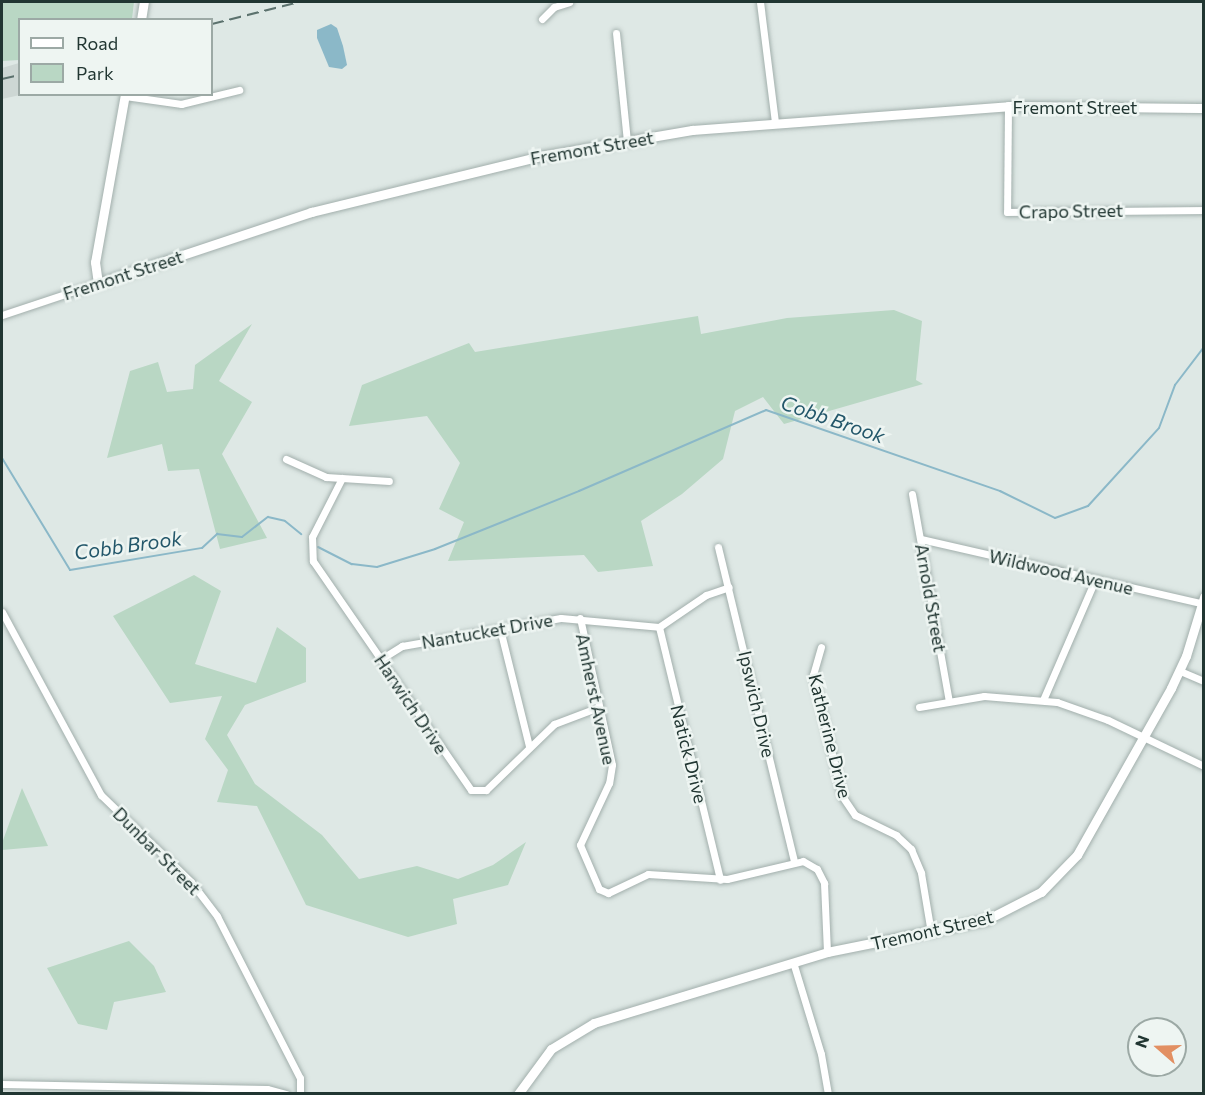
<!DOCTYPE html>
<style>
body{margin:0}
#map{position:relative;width:1205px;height:1095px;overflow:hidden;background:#dee8e5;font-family:Commissioner,sans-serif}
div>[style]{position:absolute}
.built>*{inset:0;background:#cdd7d4}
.green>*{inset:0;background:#b9d7c4}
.water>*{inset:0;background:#8bb8c8}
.stream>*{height:2px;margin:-1px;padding:0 1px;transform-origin:1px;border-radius:1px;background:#8bb8c8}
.roads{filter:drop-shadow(0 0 2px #a2afac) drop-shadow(0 0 2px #a2afac)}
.street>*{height:7px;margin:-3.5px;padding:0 3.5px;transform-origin:3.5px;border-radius:3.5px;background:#fff}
.secondary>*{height:9px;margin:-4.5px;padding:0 4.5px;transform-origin:4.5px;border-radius:4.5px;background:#fff}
.rail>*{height:2px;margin-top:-1px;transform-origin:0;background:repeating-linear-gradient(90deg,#5c726e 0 12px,transparent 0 18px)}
span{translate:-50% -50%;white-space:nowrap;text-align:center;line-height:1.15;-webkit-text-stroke:5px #eef5f2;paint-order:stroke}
.street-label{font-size:18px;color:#213632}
.water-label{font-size:20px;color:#23576a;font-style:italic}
.frame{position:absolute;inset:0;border:3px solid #213632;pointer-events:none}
.legend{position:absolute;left:18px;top:18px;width:195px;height:78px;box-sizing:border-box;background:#eef5f2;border:2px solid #9ca9a5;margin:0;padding:8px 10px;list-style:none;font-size:18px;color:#213632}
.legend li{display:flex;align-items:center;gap:12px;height:30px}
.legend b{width:30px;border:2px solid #9ca9a5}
.north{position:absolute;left:1127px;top:1017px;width:60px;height:60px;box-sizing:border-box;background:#eef5f2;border:2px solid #9ca9a5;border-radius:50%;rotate:290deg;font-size:16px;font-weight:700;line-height:24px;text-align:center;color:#213632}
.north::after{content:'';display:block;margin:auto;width:21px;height:27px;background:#e28f62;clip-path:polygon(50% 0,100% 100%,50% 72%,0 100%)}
</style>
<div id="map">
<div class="built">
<i style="clip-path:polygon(19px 63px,20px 95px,2px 99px,2px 68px)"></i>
</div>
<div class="green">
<i style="clip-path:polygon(2px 2px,134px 2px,132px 19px,20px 20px,19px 60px,2px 61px)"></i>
<i style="clip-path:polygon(894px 310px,922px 321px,916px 380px,923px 384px,784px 424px,763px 397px,735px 411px,723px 459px,682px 494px,641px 521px,653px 566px,598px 572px,584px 555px,448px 561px,464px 522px,439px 509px,460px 463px,427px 416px,349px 426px,362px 385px,469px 343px,475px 352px,698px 316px,701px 334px,787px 318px)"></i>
<i style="clip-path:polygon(252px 324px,219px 381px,252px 402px,222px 454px,267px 538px,220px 549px,199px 469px,168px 471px,162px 444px,107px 458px,130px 371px,158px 362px,167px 392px,193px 389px,195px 365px)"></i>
<i style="clip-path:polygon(194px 575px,221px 591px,195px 664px,256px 683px,277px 627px,306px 648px,306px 682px,245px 705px,227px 735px,255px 784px,322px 835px,359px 879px,417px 866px,458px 879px,493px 865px,526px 842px,508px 885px,453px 899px,457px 924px,408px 937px,306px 905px,257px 806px,217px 802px,228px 770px,205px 739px,222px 696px,170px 703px,113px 616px)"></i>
<i style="clip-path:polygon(22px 788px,48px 846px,2px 850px,2px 843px)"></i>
<i style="clip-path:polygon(129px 941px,154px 966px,166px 992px,114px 1002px,107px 1030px,78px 1024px,47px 968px)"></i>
</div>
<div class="water">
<i style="clip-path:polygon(331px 24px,337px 28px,343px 46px,347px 65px,342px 69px,329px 67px,317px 38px,317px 30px)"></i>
</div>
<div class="stream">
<i style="left:2px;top:458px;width:131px;rotate:58.7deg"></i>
<i style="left:70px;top:570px;width:134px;rotate:-9.5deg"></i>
<i style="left:202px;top:548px;width:21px;rotate:-43deg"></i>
<i style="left:217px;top:534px;width:25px;rotate:7deg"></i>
<i style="left:242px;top:537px;width:33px;rotate:-38deg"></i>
<i style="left:268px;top:517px;width:17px;rotate:13deg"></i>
<i style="left:285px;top:521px;width:21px;rotate:39deg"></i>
<i style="left:318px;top:547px;width:38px;rotate:27deg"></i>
<i style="left:352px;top:564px;width:25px;rotate:7deg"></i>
<i style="left:377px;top:567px;width:61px;rotate:-17.2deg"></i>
<i style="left:435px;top:549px;width:155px;rotate:-21.9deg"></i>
<i style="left:579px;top:491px;width:204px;rotate:-23.4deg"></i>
<i style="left:766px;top:410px;width:248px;rotate:19.1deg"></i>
<i style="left:1000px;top:491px;width:61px;rotate:26.1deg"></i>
<i style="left:1055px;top:518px;width:35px;rotate:-20deg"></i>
<i style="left:1088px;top:506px;width:105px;rotate:-47.7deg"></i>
<i style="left:1159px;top:428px;width:46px;rotate:-69.6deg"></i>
<i style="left:1175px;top:385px;width:48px;rotate:-52.7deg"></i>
</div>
<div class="roads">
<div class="street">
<i style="left:760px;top:2px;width:121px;rotate:82.9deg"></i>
<i style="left:542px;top:19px;width:17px;rotate:-45deg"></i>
<i style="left:554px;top:7px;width:16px;rotate:-18deg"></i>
<i style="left:616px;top:33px;width:110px;rotate:84.2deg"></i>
<i style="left:125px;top:96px;width:57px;rotate:8.1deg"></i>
<i style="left:181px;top:104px;width:60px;rotate:-13.6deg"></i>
<i style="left:1008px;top:106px;width:106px;rotate:90.5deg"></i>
<i style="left:1007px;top:212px;width:197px;rotate:-0.6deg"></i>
<i style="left:2px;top:315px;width:101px;rotate:-18.4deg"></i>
<i style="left:286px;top:459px;width:44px;rotate:24.2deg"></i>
<i style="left:326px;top:477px;width:63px;rotate:3.6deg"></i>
<i style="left:342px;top:478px;width:66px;rotate:117deg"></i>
<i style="left:312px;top:537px;width:24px;rotate:88deg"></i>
<i style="left:313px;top:561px;width:278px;rotate:55.4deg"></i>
<i style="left:471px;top:790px;width:15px"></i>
<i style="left:486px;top:790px;width:95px;rotate:-44.1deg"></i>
<i style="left:554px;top:724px;width:48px;rotate:-20.7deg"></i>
<i style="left:912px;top:494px;width:210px;rotate:79.9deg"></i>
<i style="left:921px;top:539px;width:287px;rotate:12.9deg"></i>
<i style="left:718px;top:547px;width:323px;rotate:76.4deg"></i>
<i style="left:2px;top:612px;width:208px;rotate:61.6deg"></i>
<i style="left:101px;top:795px;width:125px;rotate:44deg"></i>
<i style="left:191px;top:882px;width:43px;rotate:52.6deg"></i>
<i style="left:217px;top:916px;width:182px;rotate:62.9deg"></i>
<i style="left:300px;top:1078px;width:16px;rotate:90deg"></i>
<i style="left:580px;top:618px;width:150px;rotate:77.7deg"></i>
<i style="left:612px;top:765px;width:18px;rotate:99deg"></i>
<i style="left:609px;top:783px;width:68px;rotate:115.1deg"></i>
<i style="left:580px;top:845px;width:48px;rotate:66.6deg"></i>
<i style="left:599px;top:889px;width:10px;rotate:24deg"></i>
<i style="left:608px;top:893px;width:44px;rotate:-25.4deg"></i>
<i style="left:648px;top:874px;width:79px;rotate:3.6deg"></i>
<i style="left:727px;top:879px;width:78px;rotate:-13.3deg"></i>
<i style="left:803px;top:861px;width:16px;rotate:30deg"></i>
<i style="left:817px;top:869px;width:16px;rotate:63deg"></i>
<i style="left:824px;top:883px;width:69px;rotate:87.5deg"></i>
<i style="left:659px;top:627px;width:260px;rotate:76.4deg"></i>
<i style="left:500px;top:629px;width:121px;rotate:76.1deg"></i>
<i style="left:821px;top:647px;width:29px;rotate:106deg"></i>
<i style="left:813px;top:675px;width:124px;rotate:76.5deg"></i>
<i style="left:842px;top:796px;width:23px;rotate:56deg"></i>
<i style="left:855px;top:815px;width:46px;rotate:26deg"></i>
<i style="left:896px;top:835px;width:21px;rotate:43deg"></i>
<i style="left:911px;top:849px;width:26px;rotate:67deg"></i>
<i style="left:921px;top:873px;width:61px;rotate:80.5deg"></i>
<i style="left:381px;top:659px;width:25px;rotate:-32deg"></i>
<i style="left:402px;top:646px;width:161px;rotate:-10deg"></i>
<i style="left:561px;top:618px;width:98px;rotate:5.2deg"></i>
<i style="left:659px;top:627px;width:57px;rotate:-34.2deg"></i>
<i style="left:706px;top:595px;width:24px;rotate:-19deg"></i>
<i style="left:1180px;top:671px;width:26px;rotate:23deg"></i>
<i style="left:1043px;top:700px;width:131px;rotate:-66.6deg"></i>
<i style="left:919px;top:707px;width:66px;rotate:-9.6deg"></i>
<i style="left:984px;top:696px;width:73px;rotate:4.7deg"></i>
<i style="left:1057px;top:702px;width:54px;rotate:19.4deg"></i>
<i style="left:1108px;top:720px;width:106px;rotate:25.6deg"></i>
<i style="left:793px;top:962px;width:96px;rotate:73.1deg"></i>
<i style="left:821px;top:1054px;width:41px;rotate:80.1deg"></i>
<i style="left:2px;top:1084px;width:265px;rotate:1.1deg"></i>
<i style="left:267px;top:1089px;width:20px;rotate:15deg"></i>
</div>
<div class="secondary">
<i style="left:141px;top:20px;width:18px;rotate:-81deg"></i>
<i style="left:125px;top:94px;width:171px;rotate:100.1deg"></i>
<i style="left:95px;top:262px;width:21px;rotate:82deg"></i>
<i style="left:98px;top:283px;width:225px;rotate:-18.4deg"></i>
<i style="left:311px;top:212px;width:237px;rotate:-13.7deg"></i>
<i style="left:541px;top:156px;width:153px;rotate:-9.8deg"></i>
<i style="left:692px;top:130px;width:317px;rotate:-4.3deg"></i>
<i style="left:1008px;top:106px;width:196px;rotate:0.6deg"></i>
<i style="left:518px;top:1094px;width:56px;rotate:-53.7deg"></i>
<i style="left:551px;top:1049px;width:50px;rotate:-31.2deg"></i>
<i style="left:594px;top:1023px;width:244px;rotate:-16.9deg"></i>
<i style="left:827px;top:952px;width:162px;rotate:-11.4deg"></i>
<i style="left:986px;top:920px;width:62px;rotate:-27deg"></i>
<i style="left:1041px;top:892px;width:52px;rotate:-45.8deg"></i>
<i style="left:1077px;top:855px;width:192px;rotate:-60.6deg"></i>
<i style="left:1171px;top:688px;width:35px;rotate:-65deg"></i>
<i style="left:1186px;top:656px;width:62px;rotate:-73deg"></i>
</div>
</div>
<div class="rail">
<i style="left:212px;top:24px;width:90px;rotate:-14.2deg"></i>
<i style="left:2px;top:79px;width:18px;rotate:-13deg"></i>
</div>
<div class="street-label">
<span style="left:1075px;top:107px">Fremont Street</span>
<span style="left:592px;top:148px;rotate:-10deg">Fremont Street</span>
<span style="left:1071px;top:211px;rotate:-1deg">Crapo Street</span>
<span style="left:123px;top:275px;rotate:-18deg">Fremont Street</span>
<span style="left:1061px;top:572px;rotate:13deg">Wildwood Avenue</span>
<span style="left:931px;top:598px;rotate:80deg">Arnold Street</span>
<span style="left:487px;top:631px;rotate:-10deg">Nantucket Drive</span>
<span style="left:596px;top:699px;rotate:78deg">Amherst Avenue</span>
<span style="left:411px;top:704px;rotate:56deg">Harwich Drive</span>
<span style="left:757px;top:704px;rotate:77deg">Ipswich Drive</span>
<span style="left:830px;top:736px;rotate:76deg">Katherine Drive</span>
<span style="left:689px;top:754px;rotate:76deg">Natick Drive</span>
<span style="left:157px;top:851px;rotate:45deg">Dunbar Street</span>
<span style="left:932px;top:930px;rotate:-13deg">Tremont Street</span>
</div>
<div class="water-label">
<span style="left:833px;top:419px;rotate:19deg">Cobb Brook</span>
<span style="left:128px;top:545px;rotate:-8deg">Cobb Brook</span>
</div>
<div class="frame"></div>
<ul class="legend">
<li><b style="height:8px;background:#fff"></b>Road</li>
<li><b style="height:16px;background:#b9d7c4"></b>Park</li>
</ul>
<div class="north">N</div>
</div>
